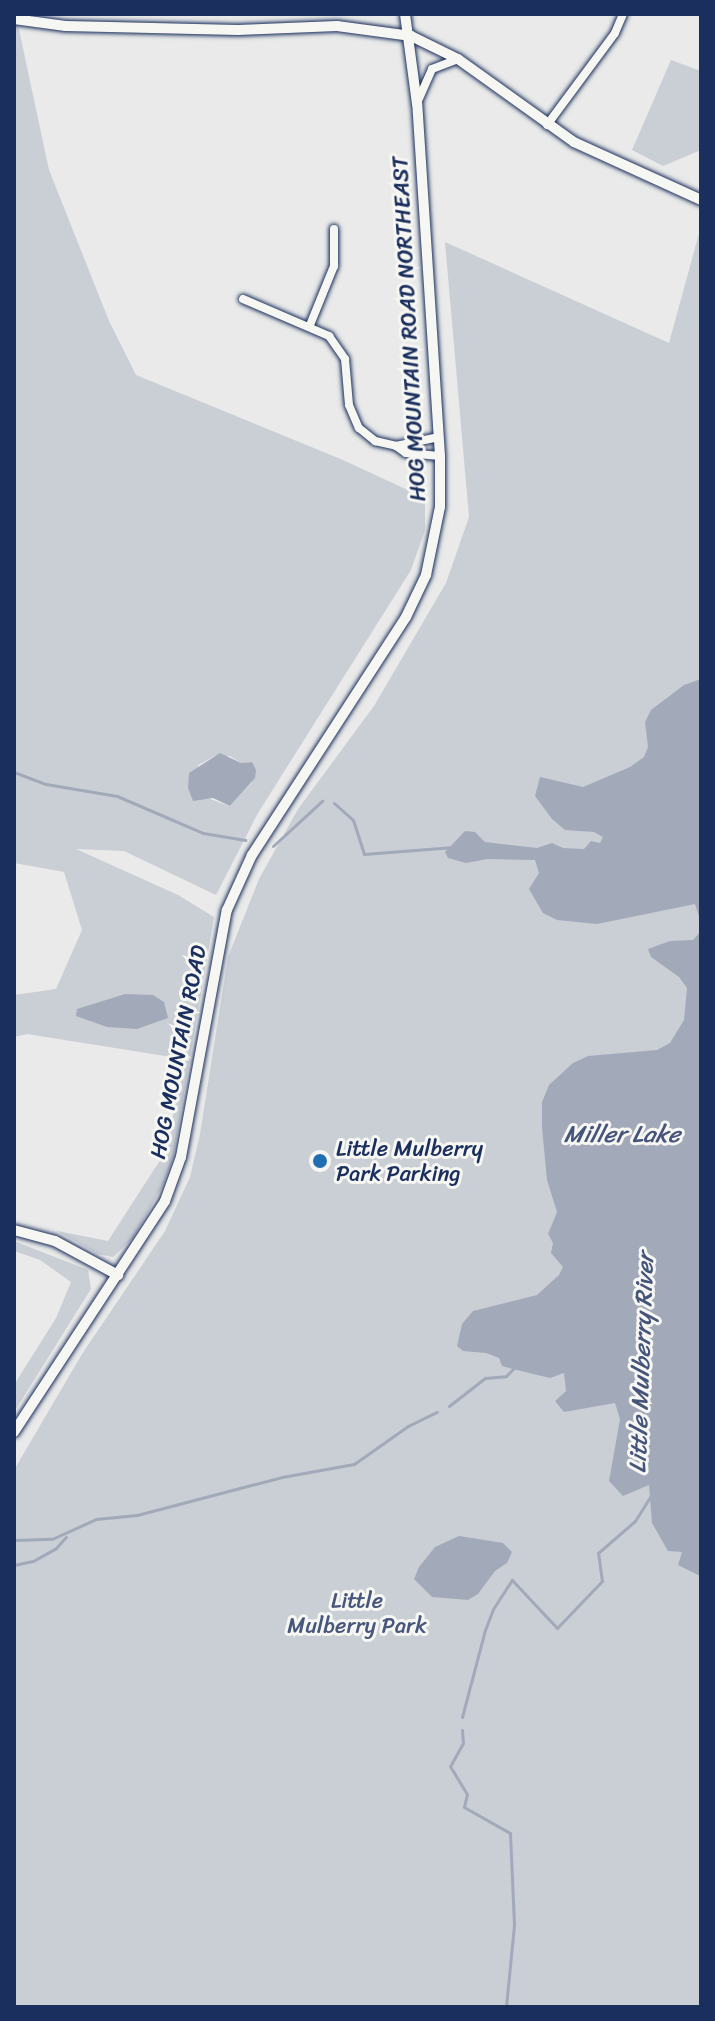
<!DOCTYPE html>
<style>
body{margin:0}
#map{position:relative;width:715px;height:2021px;overflow:hidden;background:#e9eae9;font-family:Sriracha,sans-serif}
div>[style]{position:absolute}
.green>*{inset:0;background:#caced5}
.water>*{inset:0;background:#a2aaba}
.stream>*{height:3px;margin:-1.5px;padding:0 1.5px;transform-origin:1.5px;border-radius:1.5px;background:#a2aaba}
.roads{filter:drop-shadow(0 0 2px #1b2f5e) drop-shadow(0 0 2px #1b2f5e)}
.minor>*{height:8px;margin:-4px;padding:0 4px;transform-origin:4px;border-radius:4px;background:#f6f6f2}
.tertiary>*{height:10px;margin:-5px;padding:0 5px;transform-origin:5px;border-radius:5px;background:#f6f6f2}
.dots>*{width:22px;height:22px;translate:-50% -50%;box-sizing:border-box;border:4px solid #f6f6f2;border-radius:50%}
span{translate:-50% -50%;white-space:nowrap;text-align:center;line-height:1.15;-webkit-text-stroke:6px #f6f6f2;paint-order:stroke}
.street-label{font-size:22px;color:#1b2f5e}
.poi-label{font-size:22px;color:#1b2f5e}
.left{translate:0 -50%;text-align:left}
.park-label{font-size:22px;color:#47577c}
.water-label{font-size:24px;color:#44547a;font-style:italic}
.frame{position:absolute;inset:0;border:16px solid #1b2f5e;pointer-events:none}
</style>
<div id="map">
<div class="green">
<i style="clip-path:polygon(evenodd,14px 24px,18px 25px,49px 170px,109px 321px,136px 375px,343px 460px,425px 498px,425px 530px,411px 570px,258px 813px,216px 895px,124px 851px,76px 849px,178px 895px,214px 917px,173px 1158px,162px 1187px,133px 1238px,113px 1257px,98px 1254px,57px 1231px,108px 1241px,166px 1151px,184px 1059px,27px 1034px,14px 1037px,14px 995px,56px 989px,82px 930px,64px 872px,14px 863px,14px 24px,215px 756px,230px 756px,241px 763px,252px 762px,252px 782px,230px 806px,207px 798px,198px 765px,215px 756px)"></i>
<i style="clip-path:polygon(671px 60px,701px 71px,701px 150px,663px 166px,632px 150px)"></i>
<i style="clip-path:polygon(701px 226px,701px 2007px,14px 2007px,14px 1470px,82px 1354px,165px 1231px,190px 1177px,200px 1134px,228px 957px,259px 879px,298px 809px,374px 706px,446px 583px,469px 517px,445px 242px,669px 343px)"></i>
<i style="clip-path:polygon(14px 1241px,88px 1270px,91px 1289px,14px 1412px,14px 1385px,56px 1318px,71px 1282px,40px 1260px,14px 1251px)"></i>
</div>
<div class="water">
<i style="clip-path:polygon(701px 679px,701px 923px,695px 904px,597px 924px,557px 920px,543px 913px,529px 889px,539px 873px,535px 860px,487px 859px,466px 863px,448px 858px,445px 852px,465px 831px,475px 832px,485px 842px,537px 848px,552px 843px,563px 848px,584px 849px,591px 841px,600px 843px,603px 837px,594px 832px,565px 830px,552px 819px,535px 796px,540px 777px,583px 787px,630px 767px,644px 757px,648px 747px,645px 722px,651px 710px,684px 685px)"></i>
<i style="clip-path:polygon(220px 753px,241px 763px,252px 762px,256px 770px,255px 778px,230px 806px,213px 798px,193px 801px,188px 788px,189px 773px)"></i>
<i style="clip-path:polygon(701px 931px,701px 1576px,700px 1576px,678px 1565px,682px 1552px,668px 1551px,652px 1523px,649px 1485px,623px 1496px,609px 1481px,620px 1419px,615px 1403px,564px 1412px,555px 1401px,566px 1391px,564px 1373px,550px 1378px,513px 1369px,502px 1366px,499px 1358px,486px 1353px,463px 1351px,457px 1346px,462px 1324px,473px 1311px,537px 1295px,559px 1275px,563px 1267px,551px 1253px,553px 1243px,548px 1234px,557px 1212px,547px 1180px,542px 1128px,542px 1102px,549px 1085px,573px 1063px,588px 1056px,657px 1050px,670px 1043px,684px 1020px,687px 988px,679px 977px,651px 957px,648px 949px,670px 941px,693px 940px)"></i>
<i style="clip-path:polygon(125px 994px,153px 995px,164px 1002px,168px 1018px,137px 1029px,107px 1027px,76px 1016px,77px 1009px)"></i>
<i style="clip-path:polygon(459px 1536px,503px 1543px,512px 1552px,507px 1563px,495px 1571px,478px 1594px,468px 1600px,432px 1597px,414px 1579px,419px 1567px,435px 1547px)"></i>
</div>
<div class="stream">
<i style="left:14px;top:772px;width:34px;rotate:21deg"></i>
<i style="left:46px;top:784px;width:72px;rotate:9.6deg"></i>
<i style="left:117px;top:796px;width:94px;rotate:23.3deg"></i>
<i style="left:203px;top:833px;width:43px;rotate:9.5deg"></i>
<i style="left:334px;top:803px;width:25px;rotate:42deg"></i>
<i style="left:353px;top:820px;width:36px;rotate:72deg"></i>
<i style="left:364px;top:854px;width:90px;rotate:-4.4deg"></i>
<i style="left:273px;top:846px;width:67px;rotate:-42.6deg"></i>
<i style="left:449px;top:1406px;width:46px;rotate:-37.9deg"></i>
<i style="left:485px;top:1378px;width:21px;rotate:-5deg"></i>
<i style="left:506px;top:1376px;width:13px;rotate:-45deg"></i>
<i style="left:14px;top:1540px;width:38px;rotate:-2deg"></i>
<i style="left:52px;top:1539px;width:48px;rotate:-24.4deg"></i>
<i style="left:96px;top:1519px;width:41px;rotate:-5.6deg"></i>
<i style="left:137px;top:1515px;width:150px;rotate:-14.7deg"></i>
<i style="left:282px;top:1477px;width:73px;rotate:-10.2deg"></i>
<i style="left:354px;top:1464px;width:66px;rotate:-35.1deg"></i>
<i style="left:408px;top:1426px;width:32px;rotate:-26deg"></i>
<i style="left:14px;top:1565px;width:19px;rotate:-12deg"></i>
<i style="left:33px;top:1561px;width:26px;rotate:-29deg"></i>
<i style="left:56px;top:1548px;width:15px;rotate:-48deg"></i>
<i style="left:462px;top:1717px;width:90px;rotate:-75.2deg"></i>
<i style="left:485px;top:1630px;width:22px;rotate:-69deg"></i>
<i style="left:493px;top:1609px;width:35px;rotate:-57deg"></i>
<i style="left:512px;top:1580px;width:66px;rotate:46.8deg"></i>
<i style="left:557px;top:1628px;width:65px;rotate:-46.2deg"></i>
<i style="left:602px;top:1581px;width:28px;rotate:-98deg"></i>
<i style="left:598px;top:1553px;width:49px;rotate:-40.9deg"></i>
<i style="left:635px;top:1521px;width:31px;rotate:-58deg"></i>
<i style="left:462px;top:1730px;width:13px;rotate:86deg"></i>
<i style="left:463px;top:1743px;width:26px;rotate:119deg"></i>
<i style="left:450px;top:1766px;width:33px;rotate:59deg"></i>
<i style="left:467px;top:1794px;width:13px;rotate:103deg"></i>
<i style="left:464px;top:1807px;width:53px;rotate:29.5deg"></i>
<i style="left:510px;top:1833px;width:92px;rotate:87.5deg"></i>
<i style="left:514px;top:1925px;width:82px;rotate:95.6deg"></i>
</div>
<div class="roads">
<div class="minor">
<i style="left:417px;top:103px;width:37px;rotate:-66deg"></i>
<i style="left:432px;top:69px;width:28px;rotate:-21deg"></i>
<i style="left:547px;top:125px;width:114px;rotate:-53.5deg"></i>
<i style="left:615px;top:33px;width:21px;rotate:-67deg"></i>
<i style="left:243px;top:299px;width:94px;rotate:23.3deg"></i>
<i style="left:329px;top:336px;width:28px;rotate:55deg"></i>
<i style="left:345px;top:359px;width:46px;rotate:85deg"></i>
<i style="left:349px;top:405px;width:25px;rotate:67deg"></i>
<i style="left:359px;top:428px;width:21px;rotate:39deg"></i>
<i style="left:375px;top:441px;width:22px;rotate:13deg"></i>
<i style="left:396px;top:446px;width:12px;rotate:35deg"></i>
<i style="left:406px;top:453px;width:34px;rotate:5deg"></i>
<i style="left:310px;top:325px;width:64px;rotate:-67.9deg"></i>
<i style="left:334px;top:266px;width:37px;rotate:-90deg"></i>
<i style="left:396px;top:446px;width:44px;rotate:-11.8deg"></i>
</div>
<div class="tertiary">
<i style="left:14px;top:19px;width:52px;rotate:7.7deg"></i>
<i style="left:66px;top:26px;width:172px;rotate:1.3deg"></i>
<i style="left:238px;top:30px;width:99px;rotate:-2.3deg"></i>
<i style="left:337px;top:26px;width:75px;rotate:7.7deg"></i>
<i style="left:411px;top:36px;width:52px;rotate:26.1deg"></i>
<i style="left:458px;top:59px;width:143px;rotate:35.6deg"></i>
<i style="left:574px;top:142px;width:140px;rotate:24.5deg"></i>
<i style="left:14px;top:1230px;width:42px;rotate:15deg"></i>
<i style="left:55px;top:1241px;width:72px;rotate:28.4deg"></i>
<i style="left:14px;top:1432px;width:276px;rotate:-56.8deg"></i>
<i style="left:165px;top:1201px;width:47px;rotate:-70deg"></i>
<i style="left:181px;top:1157px;width:251px;rotate:-79.5deg"></i>
<i style="left:227px;top:910px;width:60px;rotate:-65.6deg"></i>
<i style="left:252px;top:855px;width:283px;rotate:-57.1deg"></i>
<i style="left:406px;top:617px;width:47px;rotate:-64.5deg"></i>
<i style="left:426px;top:575px;width:69px;rotate:-78.4deg"></i>
<i style="left:440px;top:507px;width:51px;rotate:-90deg"></i>
<i style="left:440px;top:456px;width:353px;rotate:-93.7deg"></i>
<i style="left:417px;top:104px;width:91px;rotate:-97.6deg"></i>
</div>
</div>
<div class="dots">
<i style="left:320px;top:1161px;background:#1f6fb2"></i>
</div>
<div class="street-label">
<span style="left:409px;top:329px;rotate:-93deg">HOG MOUNTAIN ROAD NORTHEAST</span>
<span style="left:178px;top:1052px;rotate:-79deg">HOG MOUNTAIN ROAD</span>
</div>
<div class="poi-label">
<span class="left" style="left:336px;top:1161px">Little Mulberry<br>Park Parking</span>
</div>
<div class="park-label">
<span style="left:357px;top:1613px">Little<br>Mulberry Park</span>
</div>
<div class="water-label">
<span style="left:622px;top:1135px">Miller Lake</span>
<span style="left:642px;top:1363px;rotate:-88deg">Little Mulberry River</span>
</div>
<div class="frame"></div>
</div>
